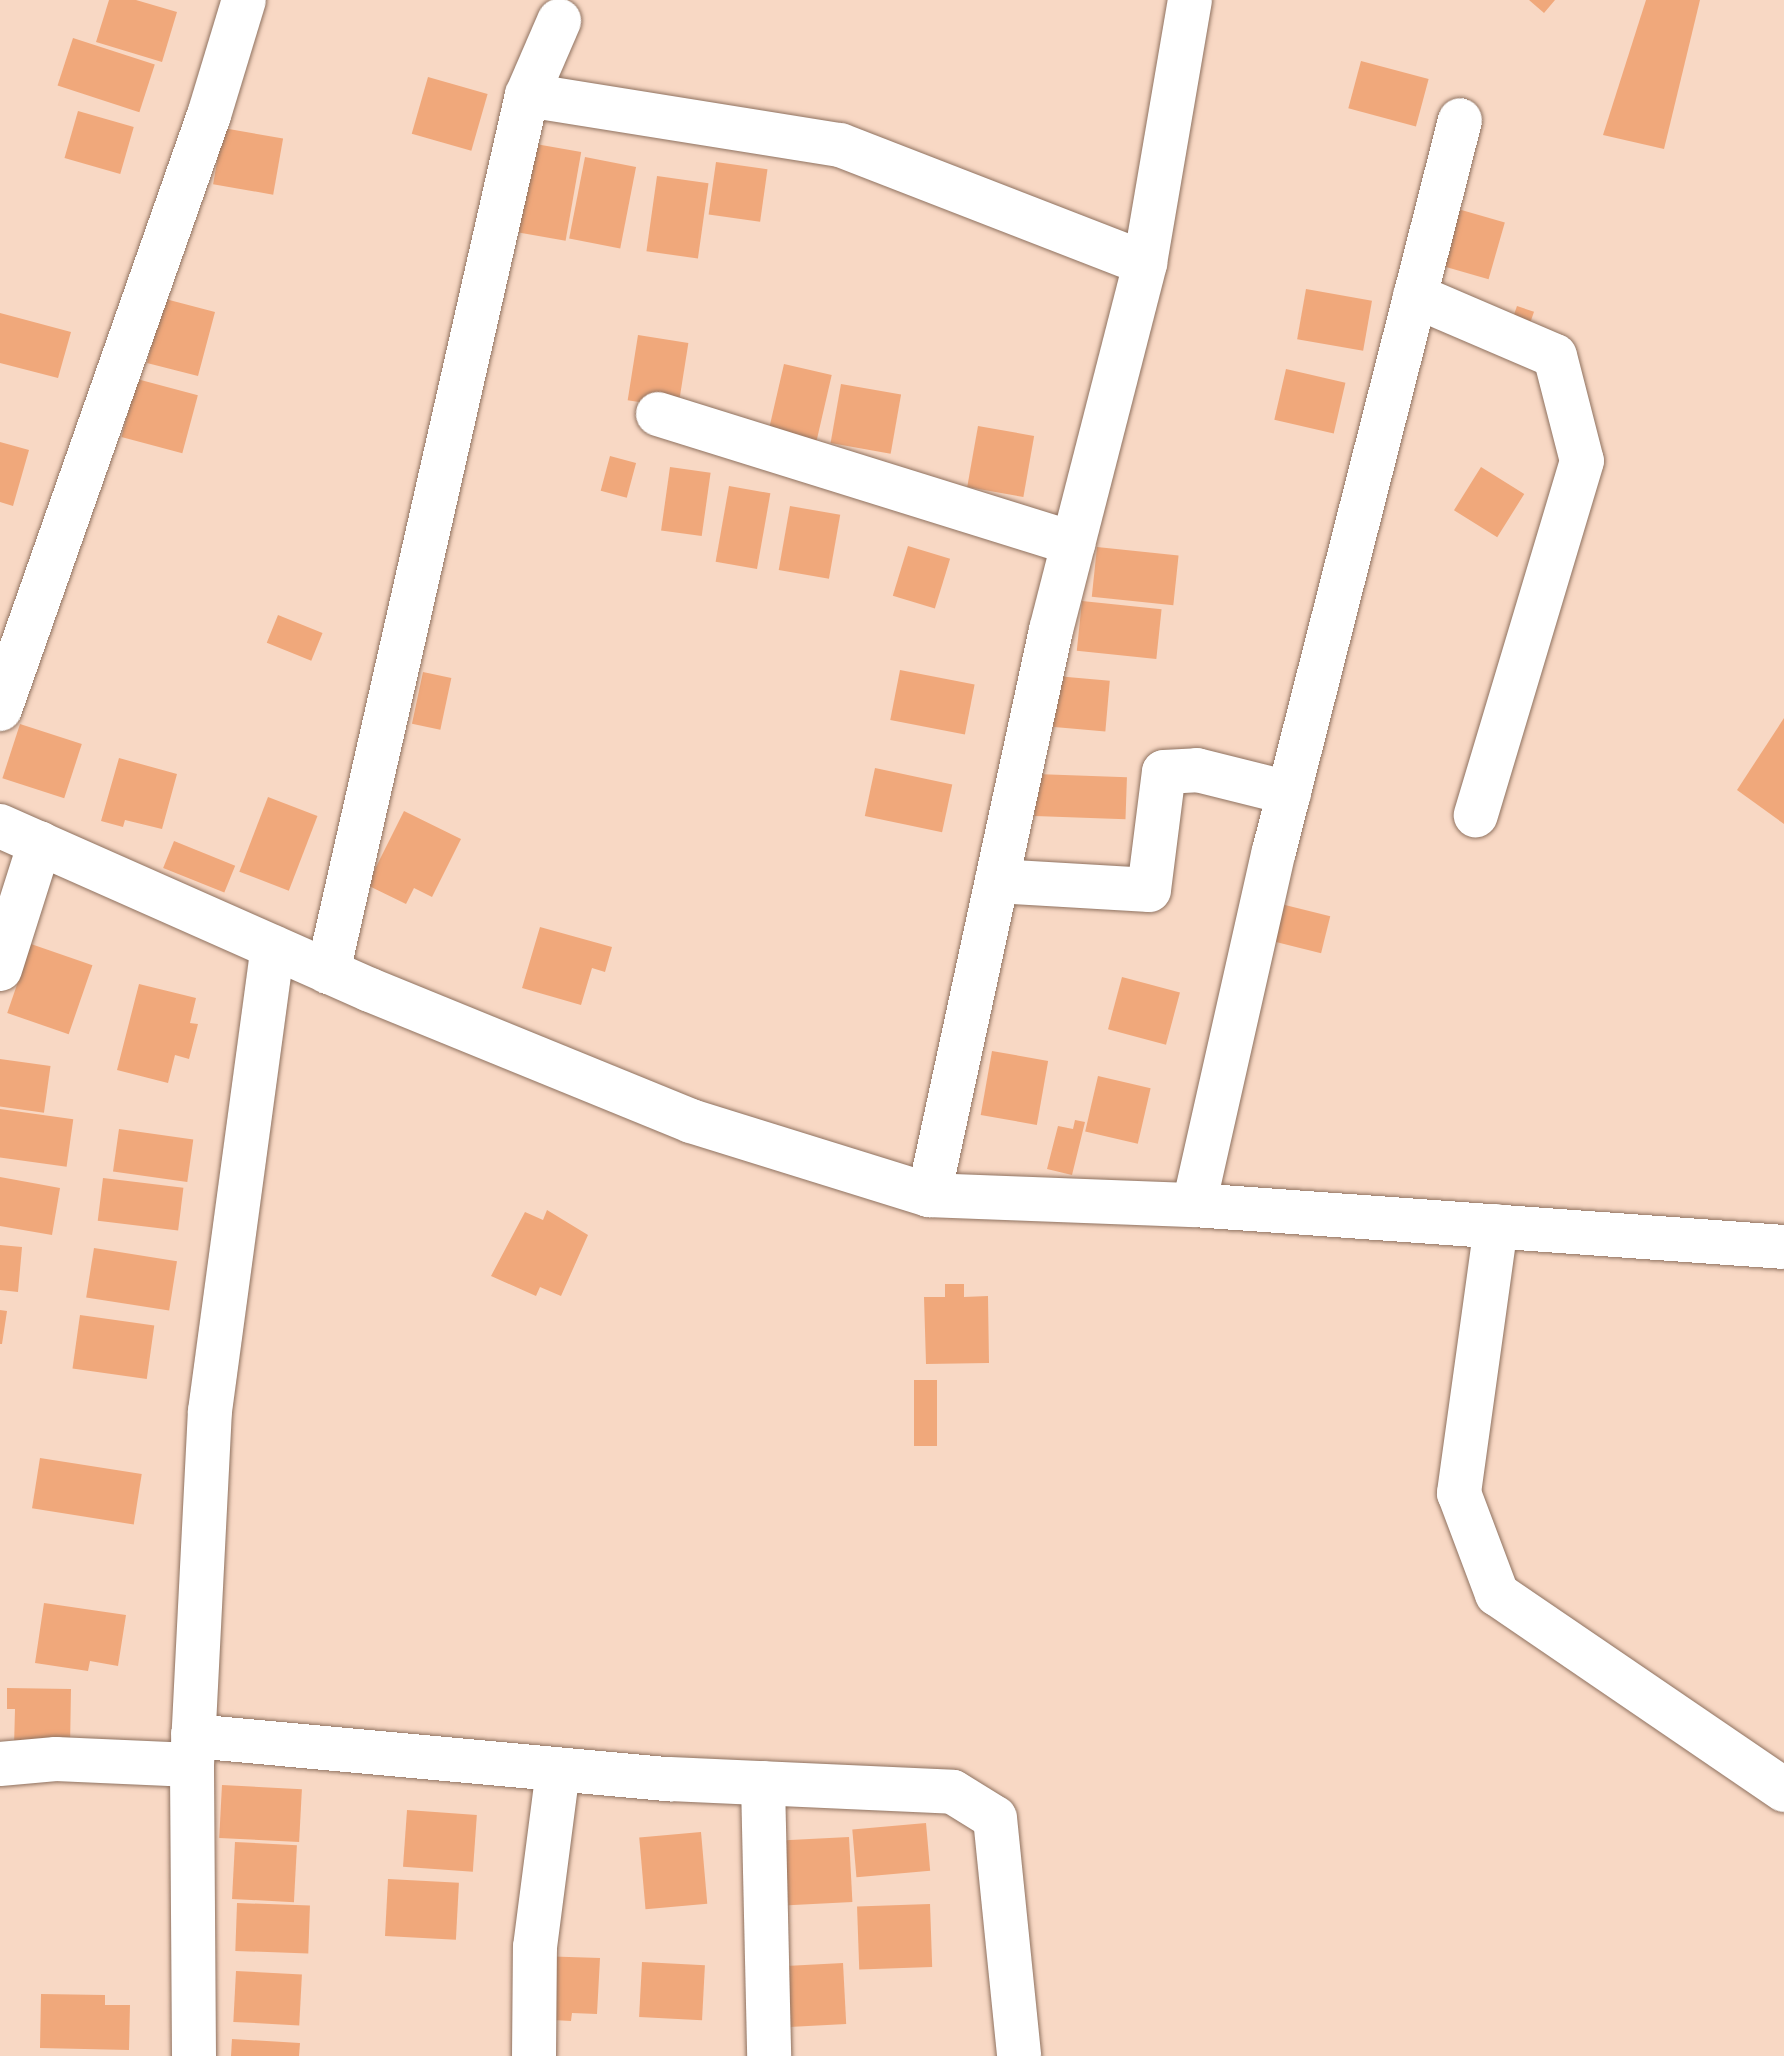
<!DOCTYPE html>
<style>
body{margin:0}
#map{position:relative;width:1784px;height:2056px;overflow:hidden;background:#f8d8c4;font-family:Montserrat,sans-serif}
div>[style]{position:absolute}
.building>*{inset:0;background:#f0a87b;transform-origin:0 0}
.roads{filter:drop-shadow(0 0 2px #8f7260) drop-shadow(0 0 2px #8f7260)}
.minor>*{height:44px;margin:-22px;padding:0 22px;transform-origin:22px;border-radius:22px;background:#fff}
span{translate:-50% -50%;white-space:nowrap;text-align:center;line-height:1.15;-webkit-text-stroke:7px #fce8dc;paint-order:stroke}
</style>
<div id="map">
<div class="building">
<i style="clip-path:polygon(109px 0,136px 0,177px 12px,162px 62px,96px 42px)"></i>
<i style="clip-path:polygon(1529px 0,1555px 0,1544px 13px)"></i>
<i style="clip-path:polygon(1646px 0,1700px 0,1664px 149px,1603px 135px)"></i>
<i style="left:73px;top:38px;width:86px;height:50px;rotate:18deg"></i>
<i style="left:1361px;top:61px;width:70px;height:49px;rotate:15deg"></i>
<i style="left:428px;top:77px;width:62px;height:59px;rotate:16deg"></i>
<i style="left:78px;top:111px;width:58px;height:49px;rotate:16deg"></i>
<i style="left:223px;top:128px;width:61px;height:57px;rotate:10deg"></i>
<i style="left:530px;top:143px;width:52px;height:90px;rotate:10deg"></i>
<i style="left:585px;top:157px;width:52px;height:83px;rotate:11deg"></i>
<i style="left:716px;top:162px;width:52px;height:53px;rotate:8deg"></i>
<i style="left:657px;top:176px;width:52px;height:76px;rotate:8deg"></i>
<i style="left:1451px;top:207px;width:56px;height:59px;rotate:16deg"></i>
<i style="left:1306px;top:289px;width:67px;height:51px;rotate:10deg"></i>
<i style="clip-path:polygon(154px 296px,215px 312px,198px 376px,147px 363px,151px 347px,142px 345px)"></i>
<i style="left:1517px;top:306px;width:18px;height:28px;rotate:19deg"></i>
<i style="clip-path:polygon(0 313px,71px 332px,58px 378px,0 363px)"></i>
<i style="left:638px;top:335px;width:51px;height:66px;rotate:9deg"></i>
<i style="left:784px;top:364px;width:49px;height:70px;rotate:13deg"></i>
<i style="left:1286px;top:369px;width:61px;height:52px;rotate:13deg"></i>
<i style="left:137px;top:379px;width:63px;height:60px;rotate:15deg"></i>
<i style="left:841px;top:384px;width:61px;height:60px;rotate:10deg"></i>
<i style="left:978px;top:426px;width:57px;height:62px;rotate:10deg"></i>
<i style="clip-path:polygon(0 442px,29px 450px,13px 506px,0 502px)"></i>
<i style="left:610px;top:456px;width:27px;height:36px;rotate:15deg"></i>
<i style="left:670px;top:467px;width:41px;height:64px;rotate:8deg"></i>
<i style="left:1481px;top:467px;width:51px;height:51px;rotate:32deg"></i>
<i style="left:729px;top:486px;width:42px;height:77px;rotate:10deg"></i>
<i style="left:790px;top:506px;width:51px;height:65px;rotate:10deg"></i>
<i style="left:908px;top:546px;width:44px;height:52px;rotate:17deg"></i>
<i style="left:1097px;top:547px;width:82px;height:50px;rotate:6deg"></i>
<i style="left:1082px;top:601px;width:80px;height:50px;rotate:6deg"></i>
<i style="left:278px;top:615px;width:48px;height:30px;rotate:22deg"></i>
<i style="left:900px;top:670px;width:76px;height:51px;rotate:11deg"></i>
<i style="left:423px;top:672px;width:29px;height:53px;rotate:12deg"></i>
<i style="left:1056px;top:676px;width:54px;height:51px;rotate:5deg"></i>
<i style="clip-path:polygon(1784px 718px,1784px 824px,1737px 790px)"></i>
<i style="left:20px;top:724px;width:65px;height:57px;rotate:18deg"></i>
<i style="clip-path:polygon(119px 758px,177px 774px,162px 829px,125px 820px,123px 827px,101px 821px)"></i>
<i style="left:875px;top:768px;width:79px;height:49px;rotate:12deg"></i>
<i style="left:1036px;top:774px;width:91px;height:42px;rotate:2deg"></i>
<i style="left:268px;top:797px;width:53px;height:80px;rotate:21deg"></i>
<i style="clip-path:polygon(404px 811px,461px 839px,432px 897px,414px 888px,406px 904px,367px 885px)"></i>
<i style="left:174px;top:841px;width:66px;height:29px;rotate:22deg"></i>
<i style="left:1273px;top:902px;width:59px;height:38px;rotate:14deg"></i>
<i style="clip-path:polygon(540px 927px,612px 947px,605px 972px,592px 968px,581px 1005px,522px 988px)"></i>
<i style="left:31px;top:944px;width:65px;height:73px;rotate:19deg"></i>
<i style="left:1122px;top:977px;width:60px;height:54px;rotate:15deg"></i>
<i style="clip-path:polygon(139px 984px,196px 998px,190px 1023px,198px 1024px,189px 1059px,175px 1055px,168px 1083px,117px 1070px)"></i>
<i style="left:992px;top:1051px;width:57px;height:65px;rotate:10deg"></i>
<i style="left:0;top:1059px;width:51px;height:47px;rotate:8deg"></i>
<i style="left:1098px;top:1076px;width:54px;height:57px;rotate:13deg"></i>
<i style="left:0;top:1109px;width:74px;height:48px;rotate:8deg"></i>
<i style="clip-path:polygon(1075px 1120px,1085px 1122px,1072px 1175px,1047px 1169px,1058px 1126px,1073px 1129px)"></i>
<i style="left:119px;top:1129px;width:75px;height:43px;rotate:8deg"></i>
<i style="clip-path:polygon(0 1177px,60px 1188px,52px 1235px,0 1226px)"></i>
<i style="left:103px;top:1178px;width:81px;height:43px;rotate:7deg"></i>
<i style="clip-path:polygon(547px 1210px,588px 1235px,561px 1296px,540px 1287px,536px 1296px,491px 1276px,525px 1212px,543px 1220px)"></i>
<i style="clip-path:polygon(0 1245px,22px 1247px,18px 1292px,0 1290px)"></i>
<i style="left:94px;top:1248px;width:84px;height:50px;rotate:9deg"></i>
<i style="clip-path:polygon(945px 1284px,964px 1284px,964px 1297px,988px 1296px,989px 1363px,926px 1364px,924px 1297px,945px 1297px)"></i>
<i style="clip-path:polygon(0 1310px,7px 1311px,2px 1344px,0 1344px)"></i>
<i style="left:80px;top:1315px;width:75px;height:54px;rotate:8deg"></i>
<i style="left:914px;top:1380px;width:23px;height:66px"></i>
<i style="left:40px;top:1458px;width:103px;height:51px;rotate:9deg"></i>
<i style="clip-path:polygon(44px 1603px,126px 1615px,118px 1666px,90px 1661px,88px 1671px,35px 1663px)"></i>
<i style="clip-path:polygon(7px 1688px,71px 1689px,70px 1748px,14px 1747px,15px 1709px,7px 1709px)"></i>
<i style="left:222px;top:1785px;width:80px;height:53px;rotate:3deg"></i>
<i style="left:407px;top:1810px;width:70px;height:57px;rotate:4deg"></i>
<i style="left:926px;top:1823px;width:48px;height:74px;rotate:85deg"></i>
<i style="left:701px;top:1832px;width:72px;height:62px;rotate:85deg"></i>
<i style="left:849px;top:1837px;width:65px;height:64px;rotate:87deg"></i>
<i style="left:235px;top:1842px;width:62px;height:57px;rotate:3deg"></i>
<i style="left:388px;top:1879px;width:71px;height:57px;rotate:3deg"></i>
<i style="left:237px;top:1903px;width:73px;height:48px;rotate:2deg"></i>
<i style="left:930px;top:1904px;width:63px;height:73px;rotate:88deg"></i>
<i style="clip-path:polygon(538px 1956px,600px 1958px,597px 2014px,572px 2013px,571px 2021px,535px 2019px)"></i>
<i style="left:642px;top:1962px;width:63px;height:55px;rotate:3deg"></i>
<i style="left:843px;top:1963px;width:61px;height:62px;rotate:87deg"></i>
<i style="left:236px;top:1971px;width:66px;height:51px;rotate:3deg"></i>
<i style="clip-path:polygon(41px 1994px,105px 1995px,105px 2005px,130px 2005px,129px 2050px,40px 2048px)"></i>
<i style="clip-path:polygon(232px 2039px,300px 2043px,299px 2056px,231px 2056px)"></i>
</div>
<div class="roads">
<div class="minor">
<i style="left:527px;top:95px;width:317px;rotate:9.1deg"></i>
<i style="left:840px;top:145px;width:327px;rotate:21.2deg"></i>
<i style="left:1415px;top:296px;width:152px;rotate:23.2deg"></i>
<i style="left:1555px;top:356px;width:108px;rotate:75.6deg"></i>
<i style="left:1582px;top:461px;width:370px;rotate:106.7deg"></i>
<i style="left:658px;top:414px;width:435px;rotate:17.3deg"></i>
<i style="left:0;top:709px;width:630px;rotate:-70.62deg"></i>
<i style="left:209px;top:115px;width:120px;rotate:-73.1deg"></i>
<i style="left:0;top:826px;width:405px;rotate:23.9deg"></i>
<i style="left:370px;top:990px;width:347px;rotate:22.2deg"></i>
<i style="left:691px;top:1121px;width:249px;rotate:17.3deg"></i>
<i style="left:929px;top:1195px;width:265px;rotate:2.2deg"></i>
<i style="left:1194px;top:1205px;width:591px;rotate:4.07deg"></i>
<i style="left:997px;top:881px;width:152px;rotate:3.4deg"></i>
<i style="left:1149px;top:890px;width:119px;rotate:-82.8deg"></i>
<i style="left:1164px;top:772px;width:33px;rotate:-3deg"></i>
<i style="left:1197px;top:770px;width:95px;rotate:14deg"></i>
<i style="left:0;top:969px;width:132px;rotate:-72.4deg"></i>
<i style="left:328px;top:972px;width:899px;rotate:-77.22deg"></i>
<i style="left:527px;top:95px;width:81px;rotate:-66.6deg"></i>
<i style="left:929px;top:1195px;width:578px;rotate:-77.82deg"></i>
<i style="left:1051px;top:630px;width:379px;rotate:-75.6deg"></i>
<i style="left:1145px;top:263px;width:267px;rotate:-80.3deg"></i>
<i style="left:1194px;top:1205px;width:363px;rotate:-77.3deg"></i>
<i style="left:1274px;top:851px;width:754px;rotate:-75.72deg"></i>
<i style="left:1496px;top:1226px;width:270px;rotate:97.9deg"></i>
<i style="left:1459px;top:1493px;width:108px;rotate:69.4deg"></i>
<i style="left:1497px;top:1594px;width:348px;rotate:34.3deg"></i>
<i style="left:193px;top:1736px;width:479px;rotate:5.2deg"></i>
<i style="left:670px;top:1779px;width:283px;rotate:2.6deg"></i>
<i style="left:953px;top:1792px;width:49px;rotate:31.8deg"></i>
<i style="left:995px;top:1818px;width:239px;rotate:84.2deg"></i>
<i style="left:0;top:1764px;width:56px;rotate:-5.1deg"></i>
<i style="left:56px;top:1759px;width:136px;rotate:2.5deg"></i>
<i style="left:763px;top:1783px;width:273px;rotate:88.7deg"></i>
<i style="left:194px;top:2056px;width:291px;rotate:-90.4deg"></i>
<i style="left:192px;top:1765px;width:354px;rotate:-87.1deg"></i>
<i style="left:210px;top:1411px;width:468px;rotate:-82.3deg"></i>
<i style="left:534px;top:2056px;width:109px;rotate:-89.5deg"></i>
<i style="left:535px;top:1947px;width:179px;rotate:-82.6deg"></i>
</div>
</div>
</div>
